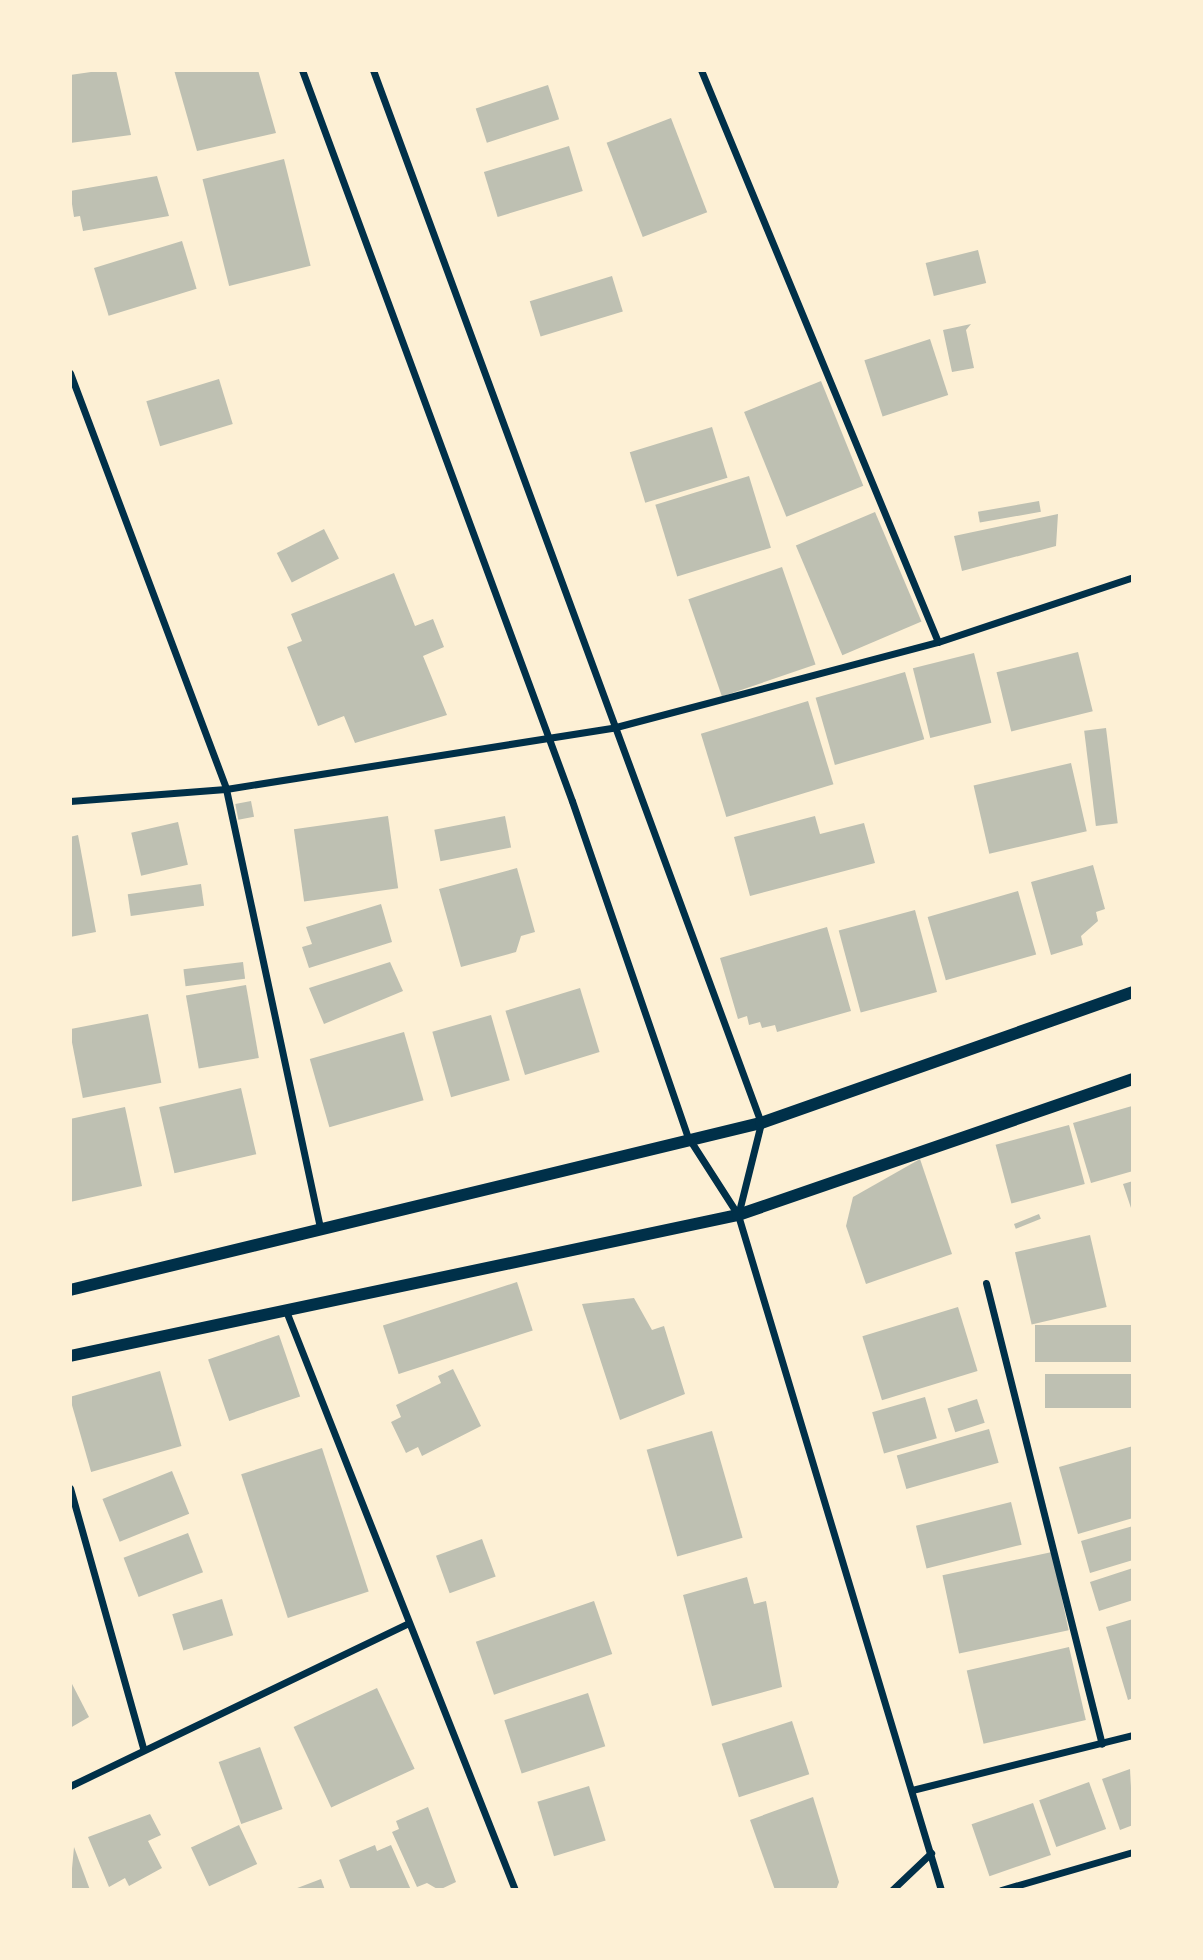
<!DOCTYPE html>
<style>
body{margin:0}
#map{position:relative;width:1203px;height:1960px;overflow:hidden;background:#fdf0d5;font-family:"Sofia Sans Condensed",sans-serif}
div>[style]{position:absolute}
.building>*{inset:0;background:#bec0b2;transform-origin:0 0}
.minor>*{height:7px;margin:-3.5px;padding:0 3.5px;transform-origin:3.5px;border-radius:3.5px;background:#003049}
.tertiary>*{height:12px;margin:-6px;padding:0 6px;transform-origin:6px;border-radius:6px;background:#003049}
span{translate:-50% -50%;white-space:nowrap;text-align:center;line-height:1.15;-webkit-text-stroke:5px #fdf0d5;paint-order:stroke}
.frame{position:absolute;inset:0;border:72px solid #fdf0d5;pointer-events:none}
</style>
<div id="map">
<div class="building">
<i style="clip-path:polygon(105px 70px,116px 70px,131px 135px,70px 143px,70px 75px)"></i>
<i style="clip-path:polygon(174px 70px,258px 70px,276px 133px,197px 151px)"></i>
<i style="left:548px;top:85px;width:36px;height:76px;rotate:72deg"></i>
<i style="left:671px;top:118px;width:101px;height:69px;rotate:69deg"></i>
<i style="left:569px;top:146px;width:47px;height:89px;rotate:73deg"></i>
<i style="left:284px;top:159px;width:110px;height:84px;rotate:76deg"></i>
<i style="clip-path:polygon(157px 176px,169px 216px,83px 231px,80px 216px,74px 217px,70px 191px)"></i>
<i style="left:182px;top:241px;width:50px;height:92px;rotate:73deg"></i>
<i style="left:978px;top:250px;width:34px;height:54px;rotate:76deg"></i>
<i style="left:612px;top:276px;width:37px;height:86px;rotate:73deg"></i>
<i style="clip-path:polygon(971px 324px,966px 330px,974px 368px,952px 372px,943px 330px)"></i>
<i style="left:930px;top:339px;width:59px;height:69px;rotate:72deg"></i>
<i style="left:219px;top:379px;width:47px;height:76px;rotate:73deg"></i>
<i style="left:821px;top:381px;width:113px;height:83px;rotate:68deg"></i>
<i style="left:712px;top:427px;width:53px;height:86px;rotate:73deg"></i>
<i style="left:749px;top:476px;width:75px;height:98px;rotate:73deg"></i>
<i style="left:1039px;top:501px;width:11px;height:62px;rotate:80deg"></i>
<i style="left:875px;top:512px;width:119px;height:86px;rotate:67deg"></i>
<i style="clip-path:polygon(1058px 514px,1056px 546px,962px 571px,954px 536px)"></i>
<i style="left:324px;top:529px;width:33px;height:53px;rotate:63deg"></i>
<i style="left:782px;top:567px;width:103px;height:99px;rotate:71deg"></i>
<i style="clip-path:polygon(394px 573px,415px 626px,433px 619px,444px 647px,423px 656px,447px 715px,355px 743px,344px 716px,318px 726px,287px 647px,302px 641px,291px 614px)"></i>
<i style="left:1078px;top:652px;width:61px;height:84px;rotate:76deg"></i>
<i style="left:974px;top:653px;width:72px;height:63px;rotate:76deg"></i>
<i style="left:905px;top:672px;width:70px;height:93px;rotate:74deg"></i>
<i style="left:808px;top:701px;width:87px;height:112px;rotate:73deg"></i>
<i style="left:1106px;top:728px;width:96px;height:22px;rotate:83deg"></i>
<i style="left:1071px;top:763px;width:70px;height:100px;rotate:77deg"></i>
<i style="left:251px;top:801px;width:16px;height:16px;rotate:79deg"></i>
<i style="left:388px;top:816px;width:73px;height:95px;rotate:82deg"></i>
<i style="left:505px;top:816px;width:32px;height:72px;rotate:79deg"></i>
<i style="clip-path:polygon(815px 816px,820px 834px,864px 823px,875px 863px,750px 896px,734px 837px)"></i>
<i style="left:178px;top:822px;width:44px;height:48px;rotate:77deg"></i>
<i style="clip-path:polygon(78px 835px,96px 932px,70px 937px,70px 837px)"></i>
<i style="clip-path:polygon(1093px 865px,1105px 909px,1096px 912px,1098px 921px,1081px 936px,1083px 945px,1051px 955px,1031px 882px)"></i>
<i style="clip-path:polygon(517px 868px,535px 932px,521px 936px,516px 952px,461px 967px,439px 889px)"></i>
<i style="left:201px;top:884px;width:22px;height:74px;rotate:82deg"></i>
<i style="left:1018px;top:891px;width:66px;height:94px;rotate:74deg"></i>
<i style="clip-path:polygon(381px 904px,392px 942px,309px 968px,302px 947px,312px 944px,306px 927px)"></i>
<i style="left:915px;top:910px;width:85px;height:79px;rotate:75deg"></i>
<i style="clip-path:polygon(827px 927px,851px 1011px,777px 1032px,775px 1025px,762px 1028px,760px 1022px,749px 1025px,747px 1016px,738px 1019px,720px 958px)"></i>
<i style="left:243px;top:962px;width:17px;height:60px;rotate:83deg"></i>
<i style="clip-path:polygon(390px 962px,403px 991px,324px 1024px,309px 988px)"></i>
<i style="left:246px;top:985px;width:74px;height:61px;rotate:80deg"></i>
<i style="left:580px;top:988px;width:67px;height:78px;rotate:73deg"></i>
<i style="left:148px;top:1014px;width:70px;height:80px;rotate:79deg"></i>
<i style="left:491px;top:1015px;width:68px;height:61px;rotate:74deg"></i>
<i style="left:404px;top:1032px;width:71px;height:98px;rotate:74deg"></i>
<i style="left:241px;top:1088px;width:68px;height:84px;rotate:77deg"></i>
<i style="clip-path:polygon(1132px 1106px,1133px 1171px,1091px 1183px,1073px 1123px)"></i>
<i style="clip-path:polygon(125px 1107px,142px 1186px,70px 1202px,70px 1119px)"></i>
<i style="left:1069px;top:1125px;width:61px;height:76px;rotate:75deg"></i>
<i style="clip-path:polygon(920px 1159px,952px 1254px,866px 1284px,846px 1226px,853px 1197px)"></i>
<i style="clip-path:polygon(1133px 1181px,1133px 1214px,1123px 1184px)"></i>
<i style="left:1039px;top:1214px;width:5px;height:27px;rotate:68deg"></i>
<i style="left:1090px;top:1235px;width:74px;height:77px;rotate:77deg"></i>
<i style="left:517px;top:1282px;width:51px;height:141px;rotate:72deg"></i>
<i style="clip-path:polygon(634px 1298px,652px 1330px,664px 1326px,685px 1394px,620px 1420px,582px 1304px)"></i>
<i style="left:958px;top:1307px;width:67px;height:100px;rotate:73deg"></i>
<i style="left:1133px;top:1325px;width:37px;height:98px;rotate:90deg"></i>
<i style="left:279px;top:1335px;width:65px;height:75px;rotate:71deg"></i>
<i style="clip-path:polygon(453px 1369px,481px 1426px,422px 1456px,418px 1447px,406px 1453px,391px 1422px,401px 1417px,396px 1405px,441px 1383px,438px 1376px)"></i>
<i style="left:160px;top:1371px;width:78px;height:94px;rotate:74deg"></i>
<i style="left:1133px;top:1374px;width:34px;height:88px;rotate:90deg"></i>
<i style="left:925px;top:1397px;width:43px;height:55px;rotate:74deg"></i>
<i style="left:977px;top:1399px;width:25px;height:31px;rotate:72deg"></i>
<i style="left:989px;top:1429px;width:35px;height:96px;rotate:74deg"></i>
<i style="left:712px;top:1431px;width:111px;height:68px;rotate:74deg"></i>
<i style="clip-path:polygon(1133px 1446px,1133px 1518px,1078px 1534px,1059px 1467px)"></i>
<i style="left:322px;top:1448px;width:151px;height:85px;rotate:72deg"></i>
<i style="left:172px;top:1471px;width:46px;height:75px;rotate:68deg"></i>
<i style="left:1011px;top:1502px;width:44px;height:98px;rotate:76deg"></i>
<i style="clip-path:polygon(1133px 1526px,1133px 1560px,1090px 1573px,1081px 1541px)"></i>
<i style="left:188px;top:1533px;width:42px;height:69px;rotate:69deg"></i>
<i style="left:482px;top:1539px;width:40px;height:49px;rotate:70deg"></i>
<i style="left:1052px;top:1552px;width:80px;height:112px;rotate:78deg"></i>
<i style="clip-path:polygon(1133px 1568px,1133px 1600px,1099px 1611px,1090px 1582px)"></i>
<i style="clip-path:polygon(747px 1577px,754px 1604px,766px 1601px,782px 1687px,712px 1706px,683px 1595px)"></i>
<i style="left:222px;top:1599px;width:38px;height:52px;rotate:73deg"></i>
<i style="left:594px;top:1601px;width:56px;height:125px;rotate:71deg"></i>
<i style="clip-path:polygon(1133px 1619px,1133px 1698px,1128px 1700px,1106px 1627px)"></i>
<i style="left:1069px;top:1647px;width:75px;height:105px;rotate:77deg"></i>
<i style="clip-path:polygon(70px 1680px,89px 1717px,70px 1728px)"></i>
<i style="left:377px;top:1688px;width:89px;height:92px;rotate:65deg"></i>
<i style="left:588px;top:1693px;width:56px;height:88px;rotate:72deg"></i>
<i style="left:792px;top:1721px;width:56px;height:74px;rotate:72deg"></i>
<i style="left:260px;top:1747px;width:66px;height:44px;rotate:70deg"></i>
<i style="clip-path:polygon(1130px 1769px,1133px 1825px,1120px 1830px,1102px 1779px)"></i>
<i style="left:1089px;top:1782px;width:50px;height:53px;rotate:70deg"></i>
<i style="left:589px;top:1786px;width:57px;height:54px;rotate:73deg"></i>
<i style="clip-path:polygon(813px 1797px,839px 1882px,836px 1890px,775px 1890px,750px 1820px)"></i>
<i style="left:1033px;top:1803px;width:55px;height:65px;rotate:71deg"></i>
<i style="clip-path:polygon(428px 1807px,456px 1882px,439px 1890px,427px 1883px,417px 1887px,392px 1832px,399px 1829px,396px 1821px)"></i>
<i style="clip-path:polygon(150px 1814px,161px 1835px,148px 1841px,162px 1868px,129px 1886px,125px 1878px,109px 1887px,88px 1837px)"></i>
<i style="left:239px;top:1825px;width:43px;height:53px;rotate:65deg"></i>
<i style="clip-path:polygon(375px 1845px,377px 1851px,391px 1845px,411px 1890px,351px 1890px,339px 1860px)"></i>
<i style="clip-path:polygon(74px 1847px,90px 1890px,70px 1890px)"></i>
<i style="clip-path:polygon(321px 1879px,325px 1890px,292px 1890px)"></i>
</div>
<div class="minor">
<i style="left:302px;top:70px;width:779px;rotate:69.73deg"></i>
<i style="left:572px;top:801px;width:355px;rotate:71deg"></i>
<i style="left:688px;top:1137px;width:93px;rotate:57.3deg"></i>
<i style="left:738px;top:1215px;width:705px;rotate:73.26deg"></i>
<i style="left:373px;top:70px;width:1122px;rotate:69.77deg"></i>
<i style="left:761px;top:1123px;width:95px;rotate:104deg"></i>
<i style="left:701px;top:70px;width:619px;rotate:67.49deg"></i>
<i style="left:70px;top:373px;width:444px;rotate:69.4deg"></i>
<i style="left:226px;top:789px;width:450px;rotate:77.9deg"></i>
<i style="left:70px;top:801px;width:156px;rotate:-4.4deg"></i>
<i style="left:226px;top:789px;width:395px;rotate:-9deg"></i>
<i style="left:616px;top:727px;width:333px;rotate:-14.8deg"></i>
<i style="left:938px;top:642px;width:206px;rotate:-18.4deg"></i>
<i style="left:986px;top:1283px;width:475px;rotate:75.9deg"></i>
<i style="left:286px;top:1311px;width:623px;rotate:68.42deg"></i>
<i style="left:70px;top:1488px;width:269px;rotate:74.3deg"></i>
<i style="left:70px;top:1786px;width:375px;rotate:-25.7deg"></i>
<i style="left:912px;top:1790px;width:228px;rotate:-14deg"></i>
<i style="left:892px;top:1890px;width:54px;rotate:-43.5deg"></i>
<i style="left:1001px;top:1890px;width:137px;rotate:-16.1deg"></i>
</div>
<div class="tertiary">
<i style="left:70px;top:1290px;width:711px;rotate:-13.59deg"></i>
<i style="left:761px;top:1123px;width:394px;rotate:-19.4deg"></i>
<i style="left:70px;top:1356px;width:683px;rotate:-11.92deg"></i>
<i style="left:738px;top:1215px;width:418px;rotate:-19deg"></i>
</div>
<div class="frame"></div>
</div>
